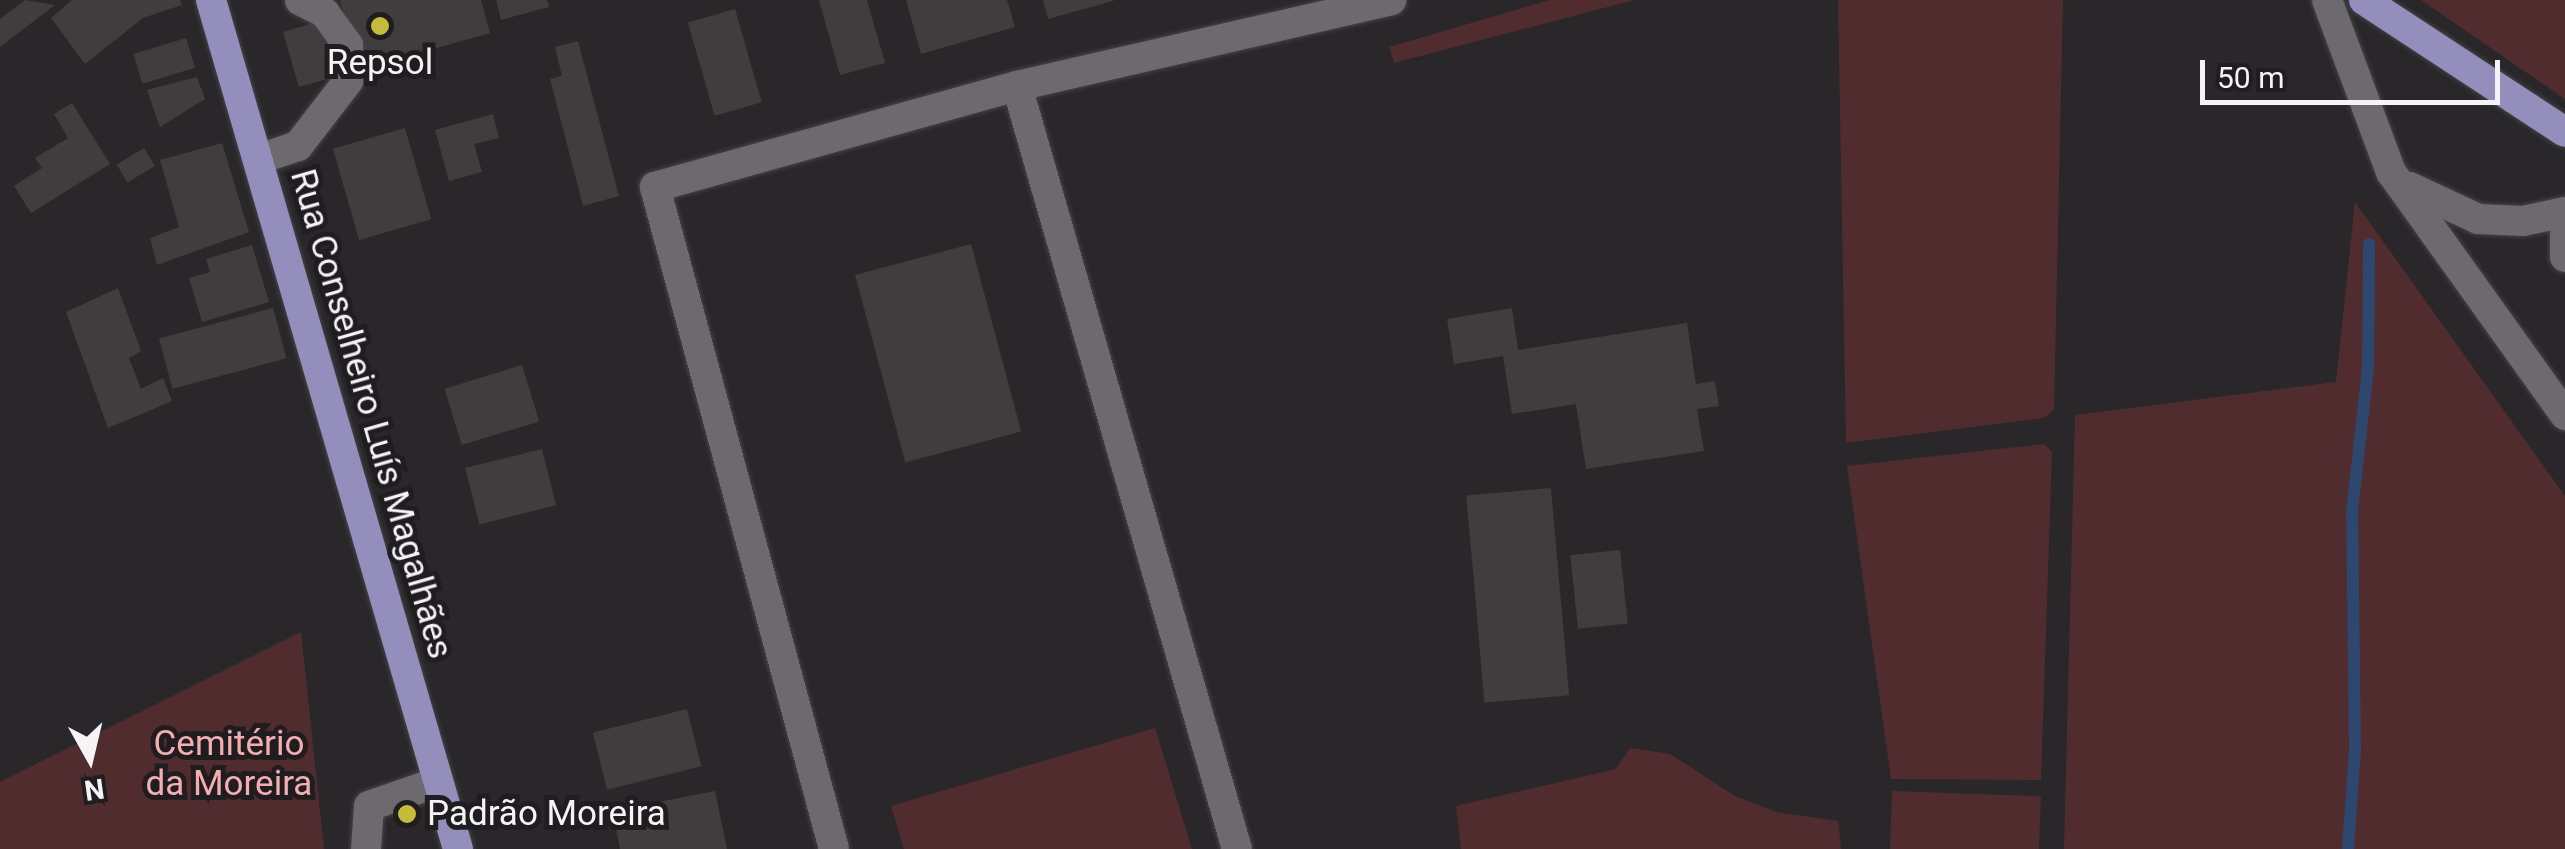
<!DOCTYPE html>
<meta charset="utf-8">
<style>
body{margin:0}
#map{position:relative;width:2565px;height:849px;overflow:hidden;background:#2a272a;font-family:Roboto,sans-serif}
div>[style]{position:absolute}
.green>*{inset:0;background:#512c2e;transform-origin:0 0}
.stream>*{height:12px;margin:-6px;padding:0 6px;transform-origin:6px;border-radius:6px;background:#2e476f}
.building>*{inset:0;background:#413c3e;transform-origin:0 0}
.roads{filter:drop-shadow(0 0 2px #444245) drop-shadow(0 0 2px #444245)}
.minor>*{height:30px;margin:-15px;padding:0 15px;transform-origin:15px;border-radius:15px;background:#6d6a6f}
.major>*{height:30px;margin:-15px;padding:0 15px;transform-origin:15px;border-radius:15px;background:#938ebb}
.dots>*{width:28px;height:28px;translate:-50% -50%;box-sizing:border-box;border:5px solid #201d21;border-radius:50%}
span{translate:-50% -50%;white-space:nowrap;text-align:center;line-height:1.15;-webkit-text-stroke:10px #201d21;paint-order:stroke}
.poi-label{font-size:35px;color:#f5f3f6}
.left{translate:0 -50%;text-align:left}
.street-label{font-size:35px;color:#f5f3f6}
.park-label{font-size:35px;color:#f5aeb0}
.north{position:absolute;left:40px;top:709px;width:100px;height:100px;-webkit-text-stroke:8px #201d21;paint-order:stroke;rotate:172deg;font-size:28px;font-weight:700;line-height:40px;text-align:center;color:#f5f3f6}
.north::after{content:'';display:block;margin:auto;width:35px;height:45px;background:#f5f3f6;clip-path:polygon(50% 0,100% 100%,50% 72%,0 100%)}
.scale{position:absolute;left:2200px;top:60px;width:300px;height:45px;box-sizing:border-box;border:5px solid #f5f3f6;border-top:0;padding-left:12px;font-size:30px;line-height:35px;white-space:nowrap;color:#f5f3f6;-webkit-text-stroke:8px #201d21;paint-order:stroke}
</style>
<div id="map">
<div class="green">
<i style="clip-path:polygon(1550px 0,1634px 0,1394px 63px,1389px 47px)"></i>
<i style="clip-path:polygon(1838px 0,2063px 0,2054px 410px,2044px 418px,1846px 443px)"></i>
<i style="clip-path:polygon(2421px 0,2565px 0,2565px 99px)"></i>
<i style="clip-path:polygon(2355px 202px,2565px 496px,2565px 849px,2064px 849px,2075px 415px,2336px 382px)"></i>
<i style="clip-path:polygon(2044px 444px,2052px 452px,2041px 780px,1891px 779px,1847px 466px)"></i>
<i style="clip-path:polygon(301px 632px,324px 849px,0 849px,0 782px)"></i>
<i style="clip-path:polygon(1155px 728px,1192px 849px,904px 849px,891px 806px)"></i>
<i style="clip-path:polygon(1630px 748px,1670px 754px,1735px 796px,1776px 812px,1838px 821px,1841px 849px,1461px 849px,1456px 806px,1616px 769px)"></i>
<i style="left:1892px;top:791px;width:149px;height:59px;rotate:2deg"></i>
</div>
<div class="stream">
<i style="left:2348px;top:849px;width:99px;rotate:-86deg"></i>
<i style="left:2355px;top:750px;width:239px;rotate:-90.7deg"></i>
<i style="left:2352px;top:511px;width:143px;rotate:-83.6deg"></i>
<i style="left:2368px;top:369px;width:125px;rotate:-89.5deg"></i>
</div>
<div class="building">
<i style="clip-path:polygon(25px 0,55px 5px,0 47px,0 19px)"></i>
<i style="clip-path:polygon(72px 0,180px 0,182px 5px,143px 18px,85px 64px,51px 18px)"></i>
<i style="clip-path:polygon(340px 0,481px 0,490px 33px,299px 87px,283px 32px,344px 14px)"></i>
<i style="clip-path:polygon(496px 0,547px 0,549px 7px,501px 20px)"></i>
<i style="clip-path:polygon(819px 0,867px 0,885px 63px,840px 75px)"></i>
<i style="clip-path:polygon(906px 0,1007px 0,1015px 27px,921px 54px)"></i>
<i style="clip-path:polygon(1043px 0,1113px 0,1113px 1px,1048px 19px)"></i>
<i style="left:735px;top:9px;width:97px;height:49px;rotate:74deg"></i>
<i style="left:186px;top:38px;width:31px;height:55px;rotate:73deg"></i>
<i style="clip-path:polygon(578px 41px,619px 196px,583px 206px,550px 79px,562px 76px,555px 47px)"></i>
<i style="clip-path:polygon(197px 77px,205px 99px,160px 127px,147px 90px)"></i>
<i style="clip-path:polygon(72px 103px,110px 164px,31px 213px,14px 186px,42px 168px,35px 158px,68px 138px,54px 114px)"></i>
<i style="clip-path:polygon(493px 114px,499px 138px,474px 144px,482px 172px,449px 181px,435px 130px)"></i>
<i style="left:405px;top:128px;width:95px;height:75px;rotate:74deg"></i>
<i style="clip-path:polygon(222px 143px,249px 232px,157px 265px,150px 238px,179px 227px,160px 160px)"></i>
<i style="left:144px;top:148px;width:21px;height:32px;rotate:59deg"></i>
<i style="left:971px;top:244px;width:194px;height:120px;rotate:75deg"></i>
<i style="clip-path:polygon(252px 245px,269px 302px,202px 322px,189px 278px,210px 272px,206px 259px)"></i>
<i style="clip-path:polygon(118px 288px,141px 351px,129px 358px,141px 389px,163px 378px,172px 401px,108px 428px,66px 312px)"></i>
<i style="left:273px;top:308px;width:52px;height:118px;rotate:75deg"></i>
<i style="clip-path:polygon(1512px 308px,1518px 350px,1687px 323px,1696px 384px,1715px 381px,1719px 406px,1697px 409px,1704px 451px,1586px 469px,1576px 404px,1512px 414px,1503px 356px,1454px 364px,1447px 319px)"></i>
<i style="left:522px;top:365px;width:59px;height:81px;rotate:73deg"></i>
<i style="left:542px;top:449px;width:58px;height:79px;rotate:76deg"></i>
<i style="left:1551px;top:488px;width:208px;height:85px;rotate:85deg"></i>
<i style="left:1620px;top:550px;width:74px;height:50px;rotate:84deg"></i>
<i style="left:687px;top:709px;width:59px;height:97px;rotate:76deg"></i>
<i style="clip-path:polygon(715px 791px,727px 849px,620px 849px,615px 824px,656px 816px,653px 803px)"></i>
</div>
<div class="roads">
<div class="minor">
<i style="left:2327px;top:0;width:184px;rotate:69.6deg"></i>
<i style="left:2391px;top:172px;width:299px;rotate:54.4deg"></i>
<i style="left:1017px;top:86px;width:794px;rotate:73.92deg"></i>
<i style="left:259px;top:159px;width:41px;rotate:-18.4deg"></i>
<i style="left:298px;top:146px;width:82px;rotate:-52.4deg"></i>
<i style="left:348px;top:81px;width:36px;rotate:-90deg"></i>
<i style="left:348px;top:45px;width:39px;rotate:-126deg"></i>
<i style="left:325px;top:13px;width:28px;rotate:-153deg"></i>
<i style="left:2410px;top:187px;width:75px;rotate:25.2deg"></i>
<i style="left:2478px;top:219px;width:45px;rotate:2.5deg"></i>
<i style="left:2523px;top:221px;width:43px;rotate:-12.1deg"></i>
<i style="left:2565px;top:235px;width:22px;rotate:90deg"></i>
<i style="left:366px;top:849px;width:43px;rotate:-86deg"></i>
<i style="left:369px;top:806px;width:73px;rotate:-19.2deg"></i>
<i style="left:834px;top:849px;width:686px;rotate:-105.13deg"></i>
<i style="left:655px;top:187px;width:376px;rotate:-15.6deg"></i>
<i style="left:1017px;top:86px;width:384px;rotate:-12.9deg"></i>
</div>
<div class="major">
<i style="left:211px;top:0;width:884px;rotate:73.78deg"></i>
<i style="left:2364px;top:0;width:240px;rotate:33.3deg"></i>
</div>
</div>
<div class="dots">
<i style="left:380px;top:26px;background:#c6bc3c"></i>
<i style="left:407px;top:814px;background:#c6bc3c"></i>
</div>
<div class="poi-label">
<span style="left:380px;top:63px">Repsol</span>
<span class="left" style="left:427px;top:814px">Padrão Moreira</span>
</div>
<div class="street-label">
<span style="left:371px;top:414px;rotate:74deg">Rua Conselheiro Luís Magalhães</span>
</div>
<div class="park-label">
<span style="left:229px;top:764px">Cemitério<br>da Moreira</span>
</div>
<div class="north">N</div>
<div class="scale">50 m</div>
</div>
